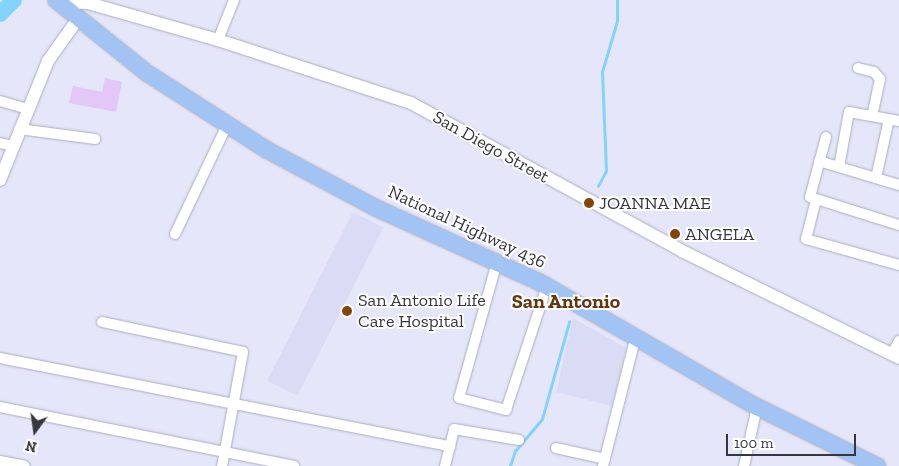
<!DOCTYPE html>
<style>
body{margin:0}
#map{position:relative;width:899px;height:466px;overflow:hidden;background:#e5e6f9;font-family:"Zilla Slab",serif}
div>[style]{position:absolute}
.built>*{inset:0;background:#dadbf5;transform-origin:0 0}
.stream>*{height:2.5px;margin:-1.25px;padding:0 1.25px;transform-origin:1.25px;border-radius:1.25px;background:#83d4fb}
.river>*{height:16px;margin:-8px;padding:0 8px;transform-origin:8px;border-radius:8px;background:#83d4fb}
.building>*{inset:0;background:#e2c7f7}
.roads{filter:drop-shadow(0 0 1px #abacbe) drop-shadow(0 0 1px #abacbe)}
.minor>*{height:10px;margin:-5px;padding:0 5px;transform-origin:5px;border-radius:5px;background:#fff}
.tertiary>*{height:12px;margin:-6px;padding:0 6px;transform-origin:6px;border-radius:6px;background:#fff}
.primary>*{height:16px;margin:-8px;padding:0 8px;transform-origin:8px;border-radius:8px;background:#a1c4f4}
.dots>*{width:14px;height:14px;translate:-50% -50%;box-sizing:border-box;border:2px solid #fff;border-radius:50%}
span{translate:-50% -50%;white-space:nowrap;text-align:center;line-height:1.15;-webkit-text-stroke:4px #fff;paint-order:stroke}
.street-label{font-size:18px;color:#37373f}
.poi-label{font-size:18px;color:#37373f}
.left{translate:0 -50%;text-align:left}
.quarter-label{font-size:20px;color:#633712;font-weight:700}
.north{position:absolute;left:10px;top:406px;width:50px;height:50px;-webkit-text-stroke:4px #fff;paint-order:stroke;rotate:194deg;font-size:14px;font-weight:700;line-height:20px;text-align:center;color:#37373f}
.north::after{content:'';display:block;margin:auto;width:18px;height:22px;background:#37373f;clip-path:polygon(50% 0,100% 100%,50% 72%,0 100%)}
.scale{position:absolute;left:726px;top:434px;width:130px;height:22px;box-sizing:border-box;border:2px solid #37373f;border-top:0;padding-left:6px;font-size:15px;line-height:18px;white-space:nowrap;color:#37373f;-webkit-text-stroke:4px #fff;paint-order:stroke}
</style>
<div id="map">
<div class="built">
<i style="left:353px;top:212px;width:34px;height:189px;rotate:27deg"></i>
<i style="clip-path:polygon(573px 318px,626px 348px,612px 406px,556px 392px)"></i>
</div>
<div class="stream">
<i style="left:598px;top:186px;width:17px;rotate:-62deg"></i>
<i style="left:606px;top:171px;width:99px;rotate:-92.3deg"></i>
<i style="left:602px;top:72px;width:53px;rotate:-73.6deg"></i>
<i style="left:617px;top:21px;width:21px;rotate:-90deg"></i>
<i style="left:510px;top:466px;width:16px;rotate:-72deg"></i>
<i style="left:515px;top:451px;width:42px;rotate:-49.8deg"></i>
<i style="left:542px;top:419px;width:101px;rotate:-74.4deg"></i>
</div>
<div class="river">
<i style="left:0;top:14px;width:20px;rotate:-45deg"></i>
</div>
<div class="building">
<i style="clip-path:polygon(105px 78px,122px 82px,116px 112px,69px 103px,73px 86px,102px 92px)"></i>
</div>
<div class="roads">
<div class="minor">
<i style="left:218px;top:40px;width:43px;rotate:-68.2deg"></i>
<i style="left:858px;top:68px;width:16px;rotate:14deg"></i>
<i style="left:874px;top:72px;width:9px;rotate:49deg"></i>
<i style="left:880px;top:79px;width:38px;rotate:102deg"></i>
<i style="left:0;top:101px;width:29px;rotate:16deg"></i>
<i style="left:19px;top:129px;width:77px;rotate:7.5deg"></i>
<i style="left:826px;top:137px;width:62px;rotate:104.9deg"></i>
<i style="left:810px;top:197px;width:93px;rotate:17.5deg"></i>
<i style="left:0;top:143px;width:13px;rotate:13deg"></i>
<i style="left:819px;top:161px;width:84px;rotate:16.7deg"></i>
<i style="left:839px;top:167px;width:56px;rotate:-79.7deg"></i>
<i style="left:849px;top:112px;width:51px;rotate:10.2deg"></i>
<i style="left:876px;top:178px;width:60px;rotate:-77.6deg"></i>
<i style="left:816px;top:200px;width:40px;rotate:104.4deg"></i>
<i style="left:806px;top:239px;width:97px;rotate:15.6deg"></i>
<i style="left:175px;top:234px;width:121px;rotate:-64.5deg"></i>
<i style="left:497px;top:262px;width:141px;rotate:105.6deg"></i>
<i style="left:459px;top:398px;width:49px;rotate:14.3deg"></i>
<i style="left:506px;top:410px;width:131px;rotate:-71.7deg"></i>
<i style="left:102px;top:322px;width:144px;rotate:12deg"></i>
<i style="left:243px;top:352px;width:116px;rotate:100.4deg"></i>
<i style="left:892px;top:354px;width:15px;rotate:-62deg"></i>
<i style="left:0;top:358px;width:459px;rotate:11.1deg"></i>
<i style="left:0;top:407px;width:300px;rotate:11.3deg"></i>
<i style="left:556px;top:448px;width:50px;rotate:12.7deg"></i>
<i style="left:0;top:461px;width:25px;rotate:11deg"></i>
<i style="left:445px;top:466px;width:38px;rotate:-76deg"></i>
<i style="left:454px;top:429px;width:66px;rotate:9.6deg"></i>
<i style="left:603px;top:466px;width:134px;rotate:-75.8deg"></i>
<i style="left:744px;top:466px;width:60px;rotate:-77.6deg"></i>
</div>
<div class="tertiary">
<i style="left:59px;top:2px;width:29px;rotate:2deg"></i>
<i style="left:88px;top:3px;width:135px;rotate:15.9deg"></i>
<i style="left:218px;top:40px;width:203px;rotate:18.1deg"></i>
<i style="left:411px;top:103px;width:309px;rotate:28.6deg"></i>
<i style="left:682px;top:251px;width:242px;rotate:26.2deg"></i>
<i style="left:0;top:180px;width:128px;rotate:-68deg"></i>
<i style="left:48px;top:61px;width:50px;rotate:-54.7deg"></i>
</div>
<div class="primary">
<i style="left:56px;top:0;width:117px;rotate:38.7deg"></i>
<i style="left:147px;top:73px;width:143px;rotate:32.7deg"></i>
<i style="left:267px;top:150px;width:123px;rotate:28deg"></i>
<i style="left:376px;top:208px;width:181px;rotate:24.4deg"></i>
<i style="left:541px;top:283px;width:249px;rotate:29.9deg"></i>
<i style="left:757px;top:407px;width:134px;rotate:26.2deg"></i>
</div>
</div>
<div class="dots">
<i style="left:589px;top:203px;background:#844607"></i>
<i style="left:675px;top:234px;background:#844607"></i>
<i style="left:347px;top:311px;background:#844607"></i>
</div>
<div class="street-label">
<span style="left:491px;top:147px;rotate:29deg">San Diego Street</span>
<span style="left:467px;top:227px;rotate:25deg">National Highway 436</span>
</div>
<div class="poi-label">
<span class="left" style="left:599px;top:203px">JOANNA MAE</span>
<span class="left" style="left:685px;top:234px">ANGELA</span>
<span class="left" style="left:358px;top:311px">San Antonio Life<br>Care Hospital</span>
</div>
<div class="quarter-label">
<span style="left:566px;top:301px">San Antonio</span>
</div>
<div class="north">N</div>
<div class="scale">100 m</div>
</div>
